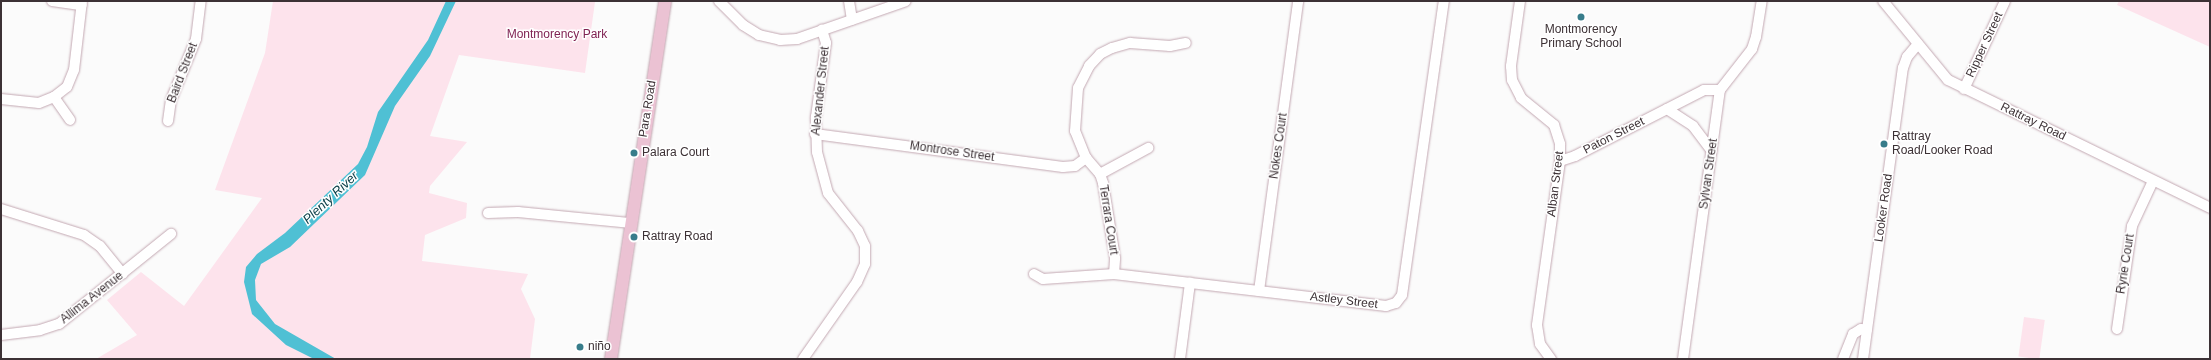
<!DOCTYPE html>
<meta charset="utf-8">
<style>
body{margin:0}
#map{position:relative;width:2211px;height:360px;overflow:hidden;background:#fbfbfb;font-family:Helvetica,sans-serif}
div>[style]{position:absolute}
.green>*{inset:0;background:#fde3ec;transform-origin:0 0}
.water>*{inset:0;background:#4fc0d4}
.roads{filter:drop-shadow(0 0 1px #c3a8b2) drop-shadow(0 0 1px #c3a8b2)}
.minor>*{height:10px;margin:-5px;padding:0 5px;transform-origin:5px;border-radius:5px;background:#fff}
.major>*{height:12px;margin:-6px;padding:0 6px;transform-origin:6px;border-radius:6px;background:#ebc2d3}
.dots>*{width:11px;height:11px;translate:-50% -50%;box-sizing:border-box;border:2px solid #fff;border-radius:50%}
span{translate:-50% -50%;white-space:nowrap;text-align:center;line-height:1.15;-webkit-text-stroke:3px #fff;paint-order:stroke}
.poi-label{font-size:12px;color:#3c3135}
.left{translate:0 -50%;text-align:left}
.park-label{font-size:12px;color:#802353}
.street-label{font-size:12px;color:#3c3135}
.water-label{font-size:13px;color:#0d414a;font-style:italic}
.frame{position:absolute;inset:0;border:2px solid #3c3135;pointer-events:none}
</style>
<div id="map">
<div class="green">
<i style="clip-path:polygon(273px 1px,604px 1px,595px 2px,585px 73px,459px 55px,430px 136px,467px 142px,430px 186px,429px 193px,467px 203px,466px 218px,425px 235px,422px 261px,528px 274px,521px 289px,535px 319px,530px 359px,96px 359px,137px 335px,107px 300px,141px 272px,184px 306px,262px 198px,215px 190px,265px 53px)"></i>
<i style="clip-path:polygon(2119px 1px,2210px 1px,2210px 47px,2117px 5px)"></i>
<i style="left:2024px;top:317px;width:21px;height:40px;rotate:8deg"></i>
</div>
<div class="water">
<i style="clip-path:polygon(446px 1px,456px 1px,430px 56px,395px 106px,365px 175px,290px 247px,261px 264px,255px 280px,256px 300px,275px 324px,336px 359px,314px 359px,286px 345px,252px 314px,244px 282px,246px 267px,257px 254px,285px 233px,358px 164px,367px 147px,378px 112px,428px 40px)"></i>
</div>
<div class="roads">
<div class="minor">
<i style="left:52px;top:1px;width:30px;rotate:8deg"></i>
<i style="left:719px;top:1px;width:34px;rotate:45deg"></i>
<i style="left:743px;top:25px;width:19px;rotate:32deg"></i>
<i style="left:759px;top:35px;width:22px;rotate:13deg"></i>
<i style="left:780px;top:40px;width:17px;rotate:-3deg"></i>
<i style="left:797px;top:39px;width:115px;rotate:-19.2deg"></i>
<i style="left:849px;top:1px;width:19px;rotate:81deg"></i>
<i style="left:1520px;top:1px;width:66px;rotate:97.9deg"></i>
<i style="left:1511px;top:66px;width:14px;rotate:86deg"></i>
<i style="left:1512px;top:80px;width:20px;rotate:63deg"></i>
<i style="left:1521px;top:98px;width:43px;rotate:39.3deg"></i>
<i style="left:1554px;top:125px;width:20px;rotate:72deg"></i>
<i style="left:1560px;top:144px;width:17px;rotate:90deg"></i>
<i style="left:1560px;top:161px;width:166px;rotate:98deg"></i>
<i style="left:1537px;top:325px;width:19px;rotate:81deg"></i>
<i style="left:1540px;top:344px;width:19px;rotate:54deg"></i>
<i style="left:1883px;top:1px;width:102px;rotate:50.6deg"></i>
<i style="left:1948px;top:80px;width:292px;rotate:26deg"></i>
<i style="left:1964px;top:89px;width:97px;rotate:-65deg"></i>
<i style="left:54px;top:97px;width:28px;rotate:55deg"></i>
<i style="left:1px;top:99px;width:38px;rotate:6deg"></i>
<i style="left:39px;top:103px;width:16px;rotate:-22deg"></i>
<i style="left:54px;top:97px;width:16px;rotate:-38deg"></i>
<i style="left:67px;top:87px;width:18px;rotate:-68deg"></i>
<i style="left:74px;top:70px;width:69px;rotate:-83.4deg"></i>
<i style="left:1667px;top:109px;width:31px;rotate:33deg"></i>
<i style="left:1693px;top:126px;width:31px;rotate:53deg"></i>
<i style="left:168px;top:121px;width:21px;rotate:-82deg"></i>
<i style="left:171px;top:100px;width:66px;rotate:-67.7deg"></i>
<i style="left:196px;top:39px;width:38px;rotate:-83deg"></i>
<i style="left:815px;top:134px;width:250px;rotate:7.6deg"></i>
<i style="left:1063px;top:167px;width:12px;rotate:-5deg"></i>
<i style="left:1075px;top:166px;width:14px;rotate:-36deg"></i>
<i style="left:1560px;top:161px;width:16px;rotate:-18deg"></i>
<i style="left:1575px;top:156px;width:145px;rotate:-27.1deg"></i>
<i style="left:1704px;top:90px;width:16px"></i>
<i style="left:1100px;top:174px;width:55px;rotate:-28.4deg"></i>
<i style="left:1px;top:209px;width:87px;rotate:17.4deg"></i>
<i style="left:84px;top:235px;width:19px;rotate:35deg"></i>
<i style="left:100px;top:246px;width:36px;rotate:51deg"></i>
<i style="left:488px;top:213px;width:30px;rotate:-2deg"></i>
<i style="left:518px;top:212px;width:114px;rotate:5.6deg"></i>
<i style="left:1034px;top:274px;width:10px;rotate:29deg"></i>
<i style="left:1043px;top:279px;width:71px;rotate:-4deg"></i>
<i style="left:1114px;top:274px;width:274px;rotate:6.7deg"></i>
<i style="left:1386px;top:306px;width:10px;rotate:-17deg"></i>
<i style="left:1396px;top:303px;width:10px;rotate:-53deg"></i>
<i style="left:1402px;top:295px;width:297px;rotate:-81.9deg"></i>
<i style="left:1114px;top:274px;width:16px;rotate:-86deg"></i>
<i style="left:1115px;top:258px;width:76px;rotate:-99.1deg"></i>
<i style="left:1103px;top:183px;width:9px;rotate:-108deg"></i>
<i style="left:1100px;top:174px;width:21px;rotate:-131deg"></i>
<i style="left:1086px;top:158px;width:29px;rotate:-112deg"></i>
<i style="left:1075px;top:131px;width:43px;rotate:-86deg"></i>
<i style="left:1078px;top:88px;width:25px;rotate:-63deg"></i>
<i style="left:1089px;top:66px;width:16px;rotate:-47deg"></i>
<i style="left:1100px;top:54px;width:13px;rotate:-27deg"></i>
<i style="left:1112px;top:48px;width:19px;rotate:-16deg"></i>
<i style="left:1130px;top:43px;width:40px;rotate:4.3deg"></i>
<i style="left:1170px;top:46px;width:16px;rotate:-11deg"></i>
<i style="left:1259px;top:291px;width:293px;rotate:-82.3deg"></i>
<i style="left:2117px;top:329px;width:104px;rotate:-81.7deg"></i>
<i style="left:2132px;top:226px;width:50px;rotate:-65deg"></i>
<i style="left:1px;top:335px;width:39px;rotate:-7deg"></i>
<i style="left:40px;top:330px;width:20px;rotate:-18deg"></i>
<i style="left:59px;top:324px;width:144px;rotate:-38.8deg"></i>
<i style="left:803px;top:359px;width:94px;rotate:-55deg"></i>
<i style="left:857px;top:282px;width:20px;rotate:-66deg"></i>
<i style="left:865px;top:264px;width:18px;rotate:-90deg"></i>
<i style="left:865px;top:246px;width:17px;rotate:-115deg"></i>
<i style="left:858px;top:231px;width:48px;rotate:-128.3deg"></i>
<i style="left:828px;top:193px;width:42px;rotate:-105deg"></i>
<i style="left:817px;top:152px;width:35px;rotate:-92deg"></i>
<i style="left:816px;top:117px;width:75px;rotate:-82.3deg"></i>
<i style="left:826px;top:43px;width:14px;rotate:-107deg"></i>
<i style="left:1180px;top:359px;width:77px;rotate:-82.5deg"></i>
<i style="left:1683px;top:359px;width:272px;rotate:-82.2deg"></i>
<i style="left:1720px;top:90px;width:52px;rotate:-52deg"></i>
<i style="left:1752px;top:49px;width:13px;rotate:-72deg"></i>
<i style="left:1756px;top:37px;width:36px;rotate:-81deg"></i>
<i style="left:1843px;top:359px;width:27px;rotate:-68deg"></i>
<i style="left:1853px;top:334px;width:9px;rotate:-32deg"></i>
<i style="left:1861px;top:329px;width:6px;rotate:9deg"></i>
<i style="left:1863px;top:359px;width:294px;rotate:-82.2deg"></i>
<i style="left:1903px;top:68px;width:12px;rotate:-70deg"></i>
<i style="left:1907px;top:57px;width:17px;rotate:-50deg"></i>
</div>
<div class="major">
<i style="left:611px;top:359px;width:362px;rotate:-81.4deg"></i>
</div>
</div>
<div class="dots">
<i style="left:1581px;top:17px;background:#387d8b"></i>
<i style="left:1884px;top:144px;background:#387d8b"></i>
<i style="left:634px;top:153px;background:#387d8b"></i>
<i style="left:634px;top:237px;background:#387d8b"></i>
<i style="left:580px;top:347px;background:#387d8b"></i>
</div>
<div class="poi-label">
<span style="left:1581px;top:37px">Montmorency<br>Primary School</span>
<span class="left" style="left:1892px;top:144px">Rattray<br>Road/Looker Road</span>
<span class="left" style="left:642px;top:153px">Palara Court</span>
<span class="left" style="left:642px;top:237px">Rattray Road</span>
<span class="left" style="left:588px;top:347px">niño</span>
</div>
<div class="park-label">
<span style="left:557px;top:35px">Montmorency Park</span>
</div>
<div class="street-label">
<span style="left:1985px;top:45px;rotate:-65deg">Ripper Street</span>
<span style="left:183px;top:73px;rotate:-69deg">Baird Street</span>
<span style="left:821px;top:91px;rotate:-84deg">Alexander Street</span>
<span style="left:648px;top:109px;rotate:-81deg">Para Road</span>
<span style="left:2033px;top:122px;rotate:26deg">Rattray Road</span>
<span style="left:1614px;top:136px;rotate:-27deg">Paton Street</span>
<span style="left:1279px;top:146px;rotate:-82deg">Nokes Court</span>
<span style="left:952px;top:152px;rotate:8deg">Montrose Street</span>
<span style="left:1709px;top:174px;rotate:-82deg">Sylvan Street</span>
<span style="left:1556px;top:184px;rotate:-83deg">Alban Street</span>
<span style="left:1884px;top:208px;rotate:-82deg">Looker Road</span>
<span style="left:1108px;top:220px;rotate:81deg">Terrara Court</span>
<span style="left:2126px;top:264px;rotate:-81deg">Ryrie Court</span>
<span style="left:92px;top:298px;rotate:-38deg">Allima Avenue</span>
<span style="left:1344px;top:301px;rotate:7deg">Astley Street</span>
</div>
<div class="water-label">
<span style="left:331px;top:198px;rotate:-43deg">Plenty River</span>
</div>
<div class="frame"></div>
</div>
